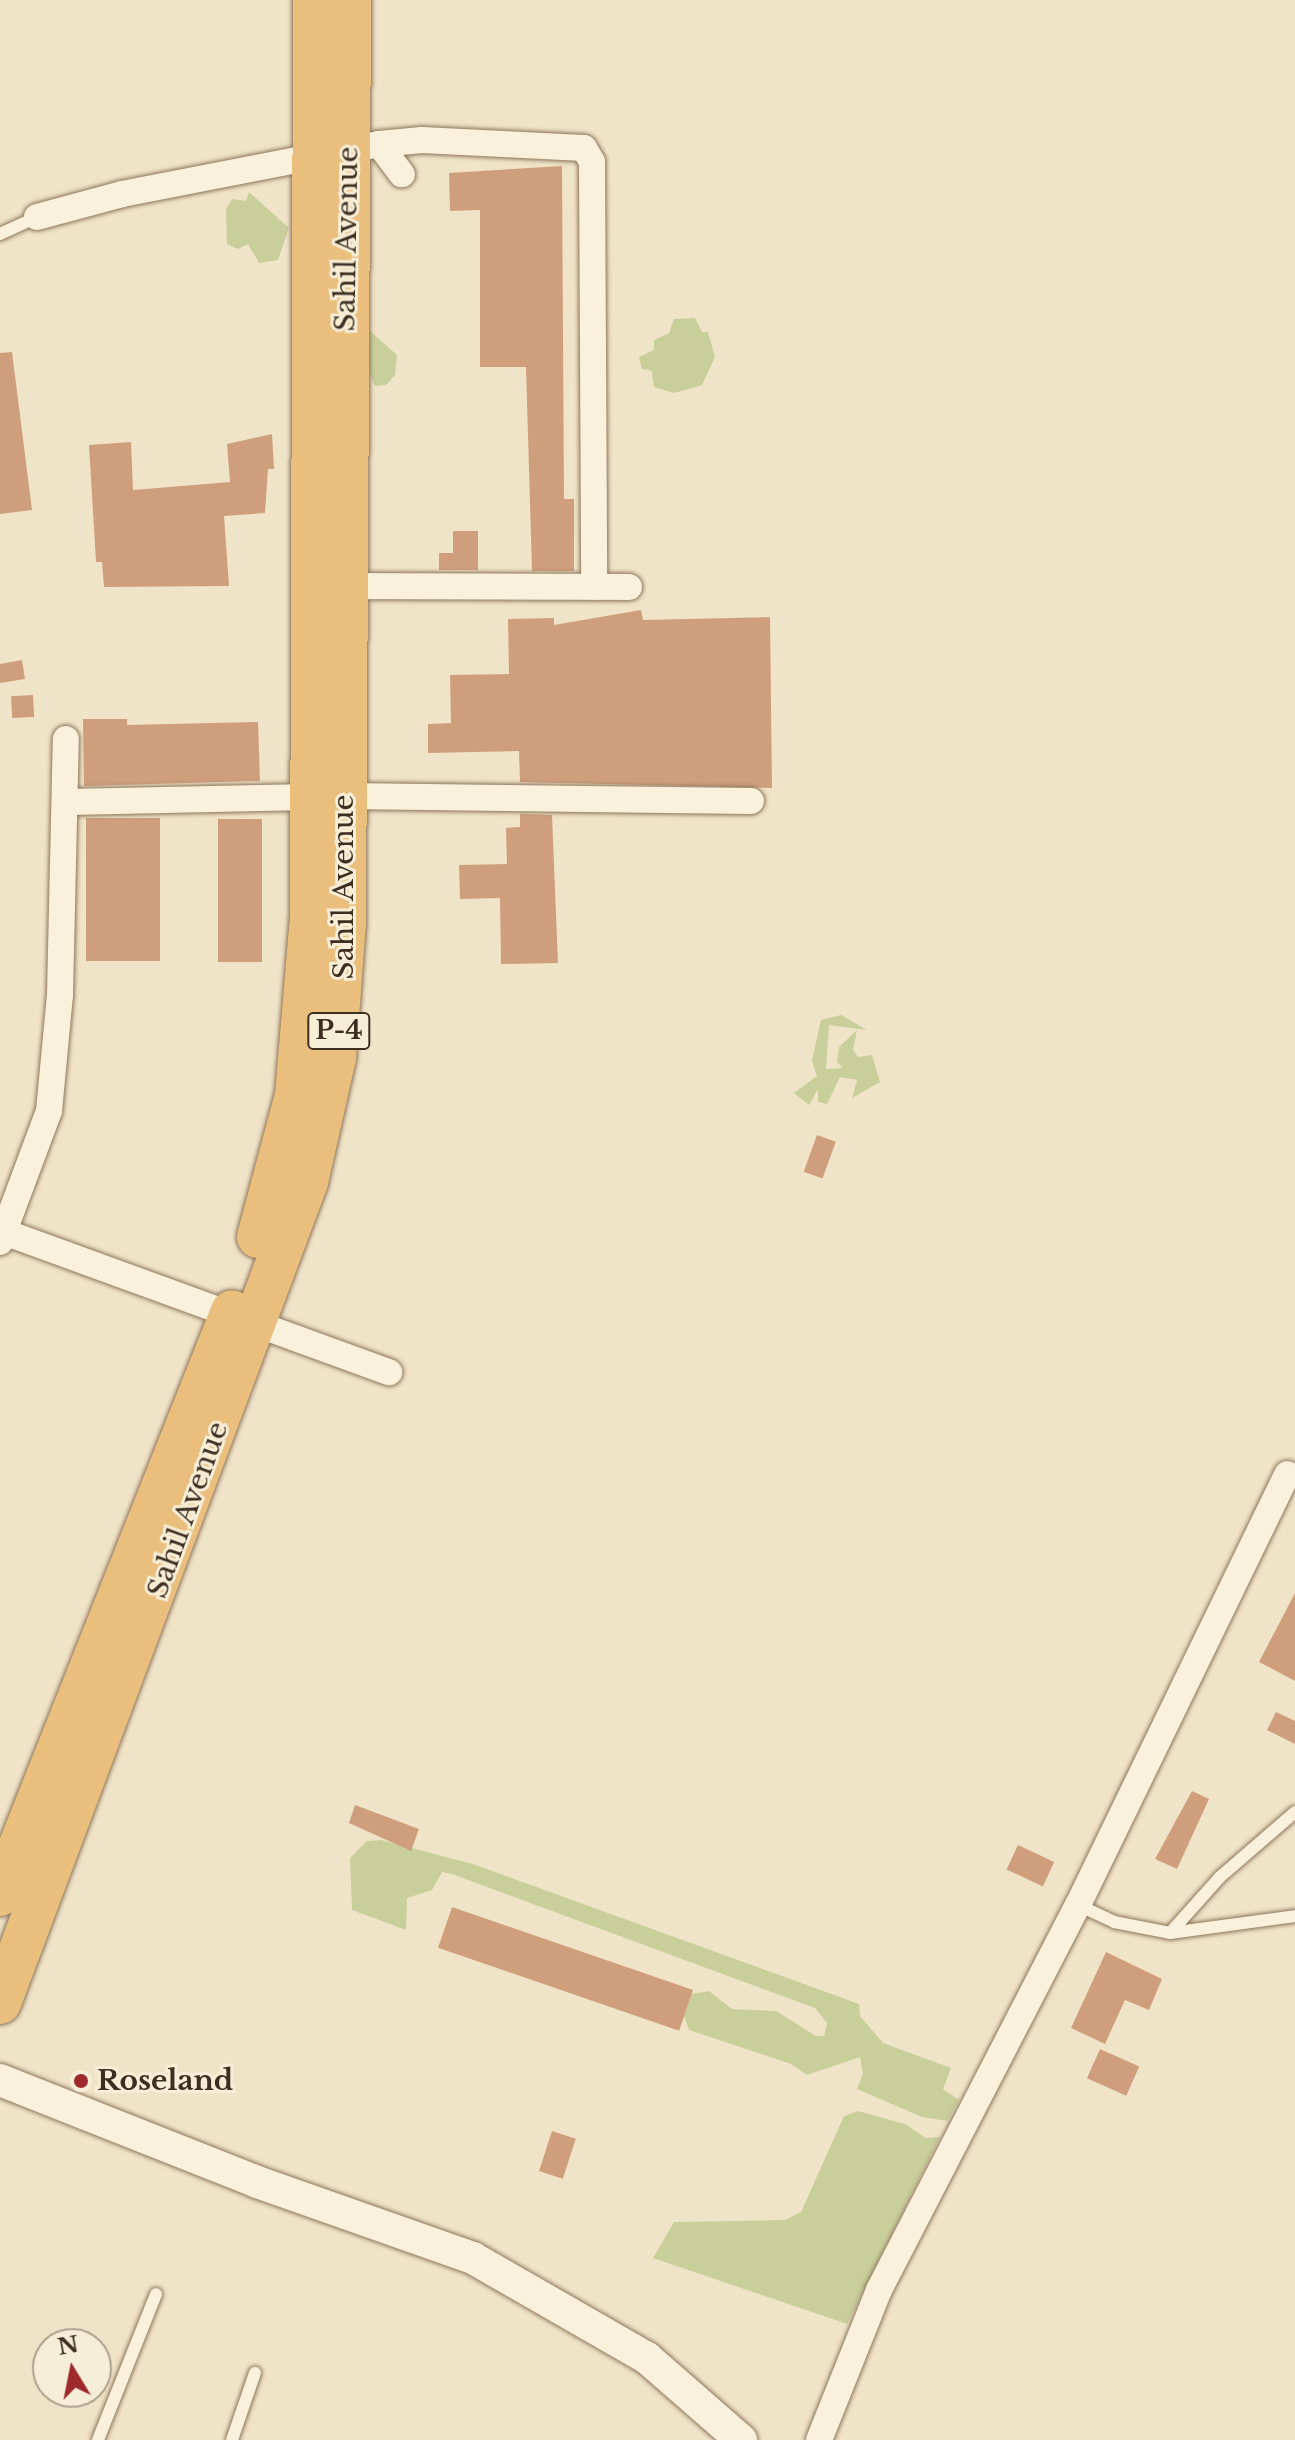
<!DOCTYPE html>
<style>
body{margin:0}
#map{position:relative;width:1295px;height:2440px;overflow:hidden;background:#f0e4c8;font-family:"Libre Baskerville",serif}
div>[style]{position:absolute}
.green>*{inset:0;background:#c9cf9b}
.building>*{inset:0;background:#cf9f7d;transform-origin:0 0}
.roads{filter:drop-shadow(0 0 2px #8d765c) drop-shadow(0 0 2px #8d765c)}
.service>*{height:12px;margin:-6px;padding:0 6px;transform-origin:6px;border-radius:6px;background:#faf1dc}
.minor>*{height:26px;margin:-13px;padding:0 13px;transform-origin:13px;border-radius:13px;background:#faf1dc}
.tertiary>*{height:32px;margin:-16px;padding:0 16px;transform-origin:16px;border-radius:16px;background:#faf1dc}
.trunk>*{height:42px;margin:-21px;padding:0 21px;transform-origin:21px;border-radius:21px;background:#eabe7c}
.dots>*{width:22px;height:22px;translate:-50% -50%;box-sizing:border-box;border:4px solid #f7eed8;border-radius:50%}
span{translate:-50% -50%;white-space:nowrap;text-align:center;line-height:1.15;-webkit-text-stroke:6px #f7eed8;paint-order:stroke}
.shield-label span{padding:2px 6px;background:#f7eed8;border:2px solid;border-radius:6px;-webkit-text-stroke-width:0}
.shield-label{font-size:26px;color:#3d2e20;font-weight:700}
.street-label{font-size:28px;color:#3d2e20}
.poi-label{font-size:28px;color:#3d2e20;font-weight:700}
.left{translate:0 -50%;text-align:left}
.north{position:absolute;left:32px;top:2328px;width:80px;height:80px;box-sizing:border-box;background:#f7eed8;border:2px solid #ada18e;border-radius:50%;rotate:350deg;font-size:22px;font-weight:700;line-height:32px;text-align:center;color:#3d2e20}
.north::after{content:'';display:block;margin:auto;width:28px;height:36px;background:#9e2a2b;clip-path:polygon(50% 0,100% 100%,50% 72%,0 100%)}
</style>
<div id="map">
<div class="green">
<i style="clip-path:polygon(249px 192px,289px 228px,278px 260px,259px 263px,248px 244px,238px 249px,227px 244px,226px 209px,232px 199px,246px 201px)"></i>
<i style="clip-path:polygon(695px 318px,702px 332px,708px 332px,715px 357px,702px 385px,674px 393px,654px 387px,652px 371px,642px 369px,639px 357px,654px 350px,654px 340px,669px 333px,674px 319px)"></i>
<i style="clip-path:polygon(370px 331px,397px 355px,395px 375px,386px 385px,375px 386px,368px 370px)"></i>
<i style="clip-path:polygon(841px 1015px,867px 1030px,829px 1025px,826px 1069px,843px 1068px,837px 1062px,839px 1047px,857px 1030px,853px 1050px,858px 1057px,872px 1055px,880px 1082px,852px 1098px,857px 1080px,840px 1077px,827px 1104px,818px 1102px,818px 1089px,809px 1105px,794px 1093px,817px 1076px,812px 1061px,821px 1020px)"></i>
<i style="clip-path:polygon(381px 1840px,473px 1864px,859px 2004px,860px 2016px,883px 2043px,951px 2068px,943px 2089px,959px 2100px,948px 2121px,922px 2117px,857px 2089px,863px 2074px,860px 2057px,807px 2075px,791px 2064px,689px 2030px,684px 2016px,692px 1994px,709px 1991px,732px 2009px,776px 2011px,816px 2036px,824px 2036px,827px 2023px,815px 2008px,452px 1874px,442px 1872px,432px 1890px,407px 1898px,406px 1930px,352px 1910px,350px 1858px,367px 1841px)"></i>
<i style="clip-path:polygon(858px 2111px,905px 2124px,926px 2138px,940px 2137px,847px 2324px,653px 2258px,674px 2222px,785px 2220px,801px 2212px,844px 2116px)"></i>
</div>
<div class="building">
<i style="clip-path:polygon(562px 166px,564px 499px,574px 499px,574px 571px,532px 571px,526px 367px,480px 367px,480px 210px,450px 211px,449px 173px)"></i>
<i style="clip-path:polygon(12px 352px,32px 510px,0 514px,0 353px)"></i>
<i style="clip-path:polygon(272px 434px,274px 469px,268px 469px,265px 513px,224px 516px,229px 586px,104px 587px,102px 562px,96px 562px,89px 445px,131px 442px,133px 490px,230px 482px,227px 444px)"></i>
<i style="clip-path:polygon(453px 531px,478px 531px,478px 570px,439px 570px,439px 553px,453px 553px)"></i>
<i style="clip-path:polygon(641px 610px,643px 620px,770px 617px,772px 788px,520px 782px,519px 751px,428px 753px,428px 724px,451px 723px,450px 675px,509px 674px,508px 619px,554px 618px,554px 625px)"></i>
<i style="clip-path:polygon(22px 660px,25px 679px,0 683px,0 664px)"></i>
<i style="left:33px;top:695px;width:22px;height:22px;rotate:87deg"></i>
<i style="clip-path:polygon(83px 719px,127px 719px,127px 725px,258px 722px,260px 781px,84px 786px)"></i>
<i style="clip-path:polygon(520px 814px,552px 815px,558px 963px,501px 964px,500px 898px,460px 899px,459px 865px,507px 864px,506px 828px,520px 827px)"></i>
<i style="left:86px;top:818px;width:74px;height:143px"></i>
<i style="left:218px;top:819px;width:44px;height:143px"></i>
<i style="left:817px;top:1135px;width:20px;height:39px;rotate:20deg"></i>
<i style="clip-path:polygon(1295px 1593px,1295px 1681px,1259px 1662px)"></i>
<i style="clip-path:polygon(1276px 1712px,1295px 1721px,1295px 1744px,1267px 1730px)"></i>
<i style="clip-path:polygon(1192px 1791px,1209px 1799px,1177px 1869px,1155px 1859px)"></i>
<i style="clip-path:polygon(355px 1805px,419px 1829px,411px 1851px,349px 1823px)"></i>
<i style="left:1018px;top:1845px;width:40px;height:27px;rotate:25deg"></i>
<i style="left:452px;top:1907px;width:255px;height:43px;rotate:19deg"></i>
<i style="clip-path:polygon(1106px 1952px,1162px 1979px,1149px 2010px,1125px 2000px,1105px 2044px,1071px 2028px)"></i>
<i style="left:1100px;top:2049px;width:43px;height:32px;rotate:24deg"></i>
<i style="left:552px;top:2131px;width:25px;height:42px;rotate:18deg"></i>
</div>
<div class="roads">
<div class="service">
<i style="left:0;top:234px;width:41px;rotate:-24.7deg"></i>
<i style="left:1078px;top:1905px;width:40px;rotate:25deg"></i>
<i style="left:1114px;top:1922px;width:57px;rotate:11.1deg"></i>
<i style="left:1170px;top:1933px;width:126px;rotate:-7.7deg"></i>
<i style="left:1170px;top:1933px;width:75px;rotate:-48.2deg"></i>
<i style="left:1220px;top:1877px;width:99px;rotate:-40.9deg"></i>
<i style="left:98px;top:2440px;width:157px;rotate:-68.3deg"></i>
<i style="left:232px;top:2440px;width:71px;rotate:-71.1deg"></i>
</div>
<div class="minor">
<i style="left:379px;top:144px;width:38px;rotate:53deg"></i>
<i style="left:37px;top:217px;width:88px;rotate:-15.1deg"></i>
<i style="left:122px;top:194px;width:262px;rotate:-11deg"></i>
<i style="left:379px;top:144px;width:43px;rotate:-5.3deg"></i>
<i style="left:422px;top:140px;width:162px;rotate:2.8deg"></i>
<i style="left:584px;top:148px;width:16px;rotate:60deg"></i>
<i style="left:592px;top:162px;width:425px;rotate:89.7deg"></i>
<i style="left:345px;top:586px;width:284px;rotate:0.2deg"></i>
<i style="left:68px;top:802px;width:277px;rotate:-1.2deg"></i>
<i style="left:345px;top:796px;width:406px;rotate:0.7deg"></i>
<i style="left:4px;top:1232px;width:410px;rotate:20deg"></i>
<i style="left:0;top:1242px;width:140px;rotate:-69.5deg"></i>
<i style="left:49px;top:1111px;width:117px;rotate:-84.6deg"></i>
<i style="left:60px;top:995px;width:256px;rotate:-88.7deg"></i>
<i style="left:819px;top:2440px;width:162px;rotate:-68.2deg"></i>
<i style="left:879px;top:2290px;width:433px;rotate:-62.7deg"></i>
<i style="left:1078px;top:1905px;width:479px;rotate:-64.1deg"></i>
</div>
<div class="tertiary">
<i style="left:0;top:2080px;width:277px;rotate:21.6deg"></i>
<i style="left:257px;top:2182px;width:229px;rotate:19.4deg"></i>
<i style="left:473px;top:2258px;width:201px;rotate:29.9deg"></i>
<i style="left:647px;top:2358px;width:125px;rotate:41.1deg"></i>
</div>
<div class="trunk">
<i style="left:258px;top:1237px;width:147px;rotate:-75deg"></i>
<i style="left:296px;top:1095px;width:180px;rotate:-85.2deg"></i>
<i style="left:311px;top:916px;width:916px;rotate:-89.81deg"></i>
<i style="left:0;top:1895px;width:628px;rotate:-68.33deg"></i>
<i style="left:0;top:2003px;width:877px;rotate:-69.5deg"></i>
<i style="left:307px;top:1182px;width:127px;rotate:-77.3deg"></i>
<i style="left:335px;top:1058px;width:136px;rotate:-85.8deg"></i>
<i style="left:345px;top:922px;width:922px;rotate:-89.69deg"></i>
</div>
</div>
<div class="dots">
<i style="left:81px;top:2081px;background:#9e2a2b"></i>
</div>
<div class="shield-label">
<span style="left:339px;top:1031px">P-4</span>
</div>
<div class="street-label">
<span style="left:347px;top:239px;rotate:-89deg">Sahil Avenue</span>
<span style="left:344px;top:887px;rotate:-90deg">Sahil Avenue</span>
<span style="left:188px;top:1510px;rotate:-70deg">Sahil Avenue</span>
</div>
<div class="poi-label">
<span class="left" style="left:97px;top:2081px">Roseland</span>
</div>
<div class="north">N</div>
</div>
